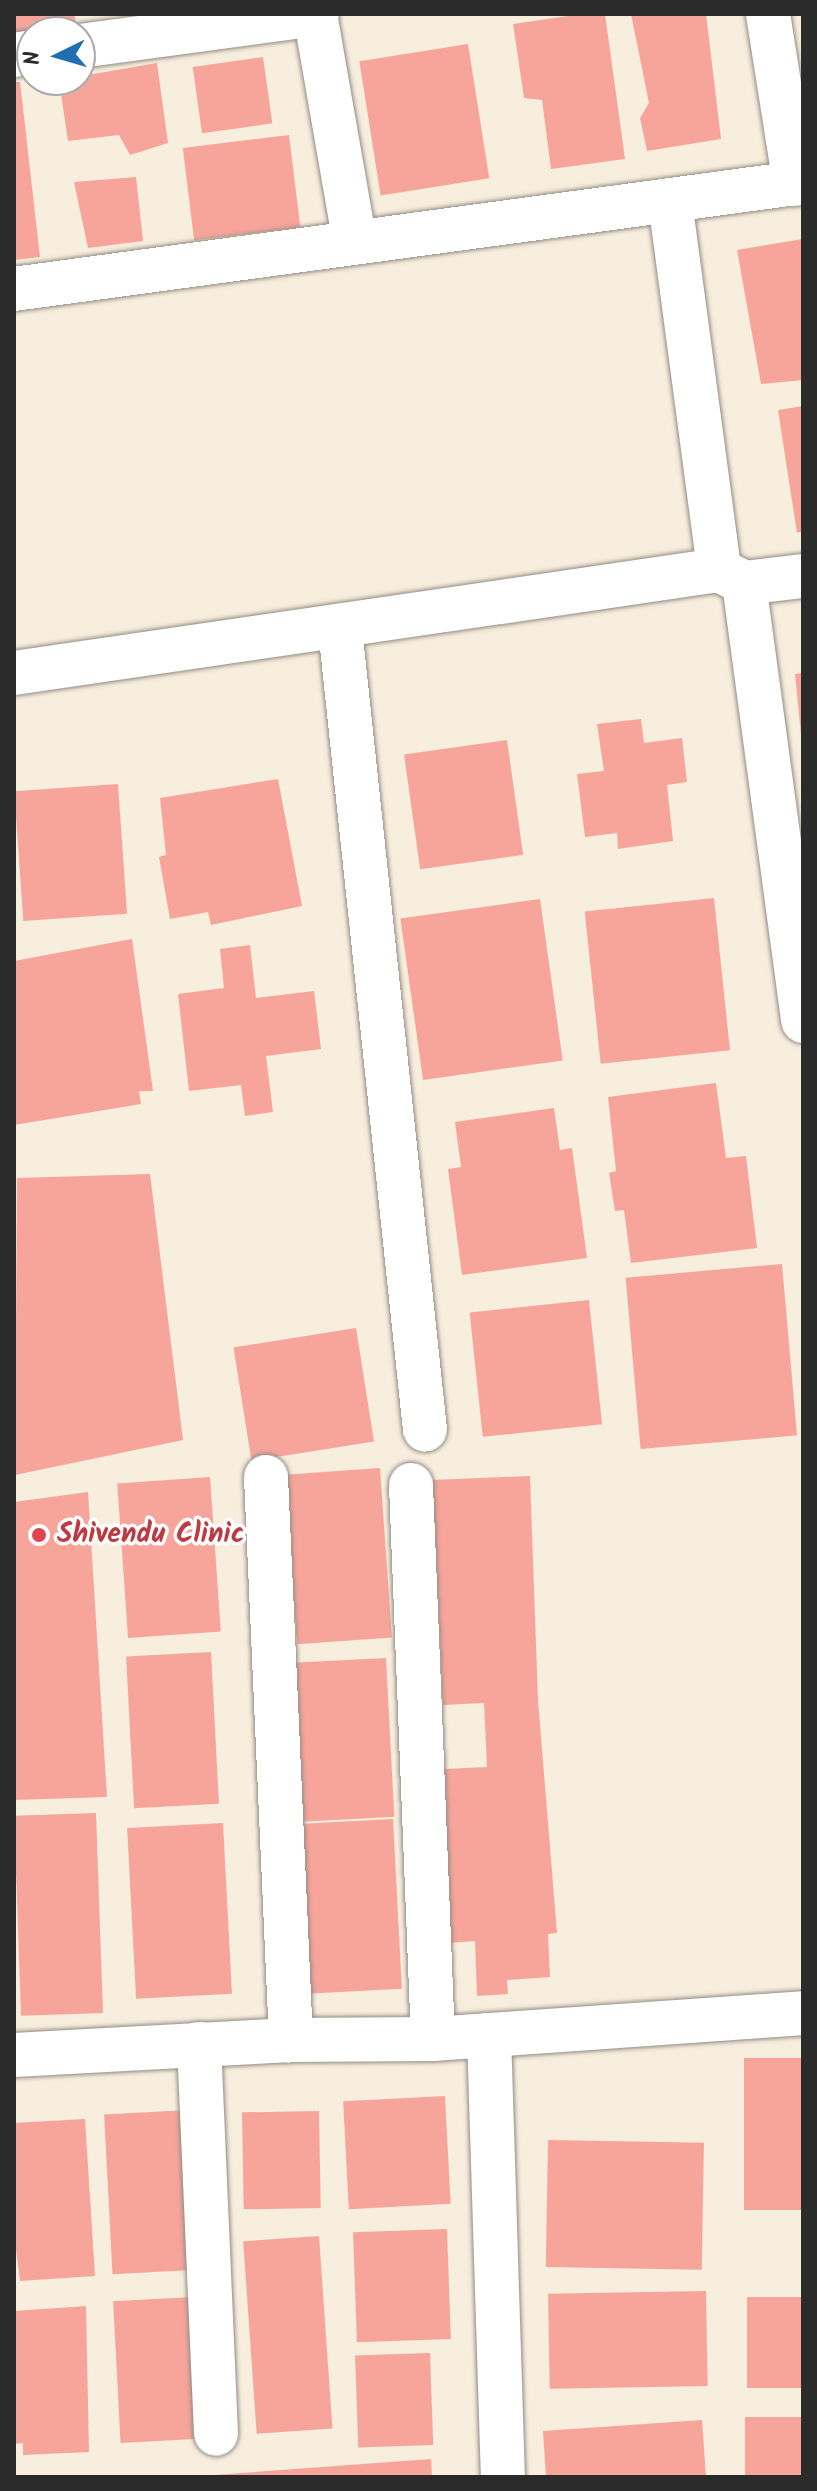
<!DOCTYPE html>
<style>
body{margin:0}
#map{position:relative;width:817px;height:2491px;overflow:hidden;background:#f8eede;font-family:Kalam,sans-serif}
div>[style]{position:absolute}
.building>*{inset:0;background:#f7a59a;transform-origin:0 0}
.roads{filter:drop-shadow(0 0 2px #928c84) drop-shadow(0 0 2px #928c84)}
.minor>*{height:44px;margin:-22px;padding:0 22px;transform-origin:22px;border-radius:22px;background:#fff}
.dots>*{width:22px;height:22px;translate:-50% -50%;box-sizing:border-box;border:4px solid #fff;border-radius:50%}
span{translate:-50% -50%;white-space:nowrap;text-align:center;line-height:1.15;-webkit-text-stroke:7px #fff;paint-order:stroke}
.health-label{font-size:28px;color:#be3a42;font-weight:700}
.left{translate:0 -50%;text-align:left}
.frame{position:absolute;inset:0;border:16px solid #2b2b2b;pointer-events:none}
.north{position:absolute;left:16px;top:16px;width:80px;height:80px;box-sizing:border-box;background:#fff;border:2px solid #aaa;border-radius:50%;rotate:265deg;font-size:22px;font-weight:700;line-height:32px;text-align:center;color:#2b2b2b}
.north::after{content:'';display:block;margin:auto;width:28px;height:36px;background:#1f6fb2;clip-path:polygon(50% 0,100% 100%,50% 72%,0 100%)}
</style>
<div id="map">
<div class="building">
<i style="clip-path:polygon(14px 14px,74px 14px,76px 22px,14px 33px)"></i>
<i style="clip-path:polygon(582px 14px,605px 14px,625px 159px,551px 169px,542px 100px,524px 98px,513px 24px)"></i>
<i style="clip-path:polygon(631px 14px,706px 14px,721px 139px,647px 151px,640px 118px,649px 103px)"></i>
<i style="left:468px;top:44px;width:136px;height:110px;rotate:81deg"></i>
<i style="left:263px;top:57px;width:67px;height:71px;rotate:82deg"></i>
<i style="clip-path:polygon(157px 63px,168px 143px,130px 155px,119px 135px,68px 141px,59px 80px)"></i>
<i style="clip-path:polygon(14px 82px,20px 82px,40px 257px,14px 260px)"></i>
<i style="left:289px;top:135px;width:93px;height:107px;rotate:83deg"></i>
<i style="clip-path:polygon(136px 177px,143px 241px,88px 248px,74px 182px)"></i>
<i style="clip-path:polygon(803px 239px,803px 380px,761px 384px,737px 250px)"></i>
<i style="clip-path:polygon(803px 406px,803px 531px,797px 533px,778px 410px)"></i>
<i style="clip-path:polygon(803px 673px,803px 734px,801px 734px,795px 674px)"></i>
<i style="clip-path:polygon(641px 719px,644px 743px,682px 738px,687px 782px,667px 785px,673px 841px,618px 849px,617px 833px,585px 837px,577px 774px,604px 771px,597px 724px)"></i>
<i style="left:507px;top:740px;width:116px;height:104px;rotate:82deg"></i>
<i style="clip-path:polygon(278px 779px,302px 906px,211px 925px,208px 912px,170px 919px,159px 857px,166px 855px,160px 798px)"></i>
<i style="left:118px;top:784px;width:130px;height:104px;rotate:86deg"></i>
<i style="left:714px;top:898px;width:153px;height:130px;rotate:84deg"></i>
<i style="left:540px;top:899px;width:163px;height:141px;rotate:82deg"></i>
<i style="clip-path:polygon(132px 939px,153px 1091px,139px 1091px,141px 1104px,14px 1125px,14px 961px)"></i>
<i style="clip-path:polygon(250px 945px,256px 998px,314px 991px,321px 1049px,266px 1056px,273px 1112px,245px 1116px,241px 1085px,189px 1091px,178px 994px,224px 988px,220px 949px)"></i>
<i style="clip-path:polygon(716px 1083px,726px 1158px,746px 1156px,757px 1248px,631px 1263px,624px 1210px,615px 1211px,609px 1173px,616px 1171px,608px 1097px)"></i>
<i style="clip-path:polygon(554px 1108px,560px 1150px,572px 1148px,587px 1258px,462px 1275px,448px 1169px,461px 1167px,455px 1122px)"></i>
<i style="clip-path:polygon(150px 1174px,183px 1440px,15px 1475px,17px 1178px)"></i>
<i style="left:782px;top:1264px;width:172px;height:157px;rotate:85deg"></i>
<i style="left:589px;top:1300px;width:125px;height:120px;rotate:84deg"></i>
<i style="left:356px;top:1328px;width:115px;height:124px;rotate:81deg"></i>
<i style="left:380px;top:1468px;width:170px;height:95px;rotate:86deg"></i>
<i style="clip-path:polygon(530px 1476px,538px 1700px,557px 1933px,548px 1934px,550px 1977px,507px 1980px,508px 1994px,477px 1996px,475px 1941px,448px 1943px,444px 1769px,487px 1767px,484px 1703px,443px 1705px,432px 1480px)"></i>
<i style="left:210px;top:1477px;width:155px;height:93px;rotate:86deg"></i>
<i style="clip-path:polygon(88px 1492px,107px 1797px,14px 1800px,14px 1502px)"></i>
<i style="left:211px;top:1652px;width:152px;height:85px;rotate:87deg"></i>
<i style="left:386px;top:1658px;width:159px;height:93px;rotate:87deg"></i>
<i style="left:96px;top:1813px;width:200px;height:82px;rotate:88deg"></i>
<i style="left:393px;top:1819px;width:170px;height:95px;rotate:87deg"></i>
<i style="left:223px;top:1823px;width:171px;height:96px;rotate:87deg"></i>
<i style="left:803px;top:2058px;width:152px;height:59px;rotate:90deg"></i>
<i style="left:445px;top:2096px;width:108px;height:102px;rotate:87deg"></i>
<i style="left:189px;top:2110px;width:160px;height:85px;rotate:87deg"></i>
<i style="left:319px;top:2111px;width:97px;height:77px;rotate:89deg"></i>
<i style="clip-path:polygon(85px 2119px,95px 2276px,20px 2281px,14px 2234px,14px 2123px)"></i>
<i style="left:548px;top:2140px;width:156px;height:127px;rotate:1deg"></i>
<i style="left:447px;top:2229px;width:110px;height:94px;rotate:88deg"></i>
<i style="left:319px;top:2236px;width:193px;height:76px;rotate:86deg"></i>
<i style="left:706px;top:2291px;width:95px;height:158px;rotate:89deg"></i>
<i style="left:192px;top:2297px;width:142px;height:79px;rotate:87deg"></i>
<i style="left:803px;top:2297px;width:91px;height:56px;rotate:90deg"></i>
<i style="clip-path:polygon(86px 2306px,89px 2452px,23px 2455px,23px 2443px,14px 2444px,14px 2311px)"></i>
<i style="left:430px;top:2353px;width:92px;height:75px;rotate:88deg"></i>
<i style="left:803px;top:2417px;width:60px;height:58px;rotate:90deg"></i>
<i style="clip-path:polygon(702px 2420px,706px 2477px,546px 2477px,543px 2431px)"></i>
<i style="clip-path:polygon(431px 2459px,432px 2477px,214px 2477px,214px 2475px)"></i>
</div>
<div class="roads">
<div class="minor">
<i style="left:315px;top:14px;width:232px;rotate:80.1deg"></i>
<i style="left:768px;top:14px;width:172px;rotate:81deg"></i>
<i style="left:80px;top:46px;width:239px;rotate:-7.7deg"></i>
<i style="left:14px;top:55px;width:18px;rotate:-9deg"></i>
<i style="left:670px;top:201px;width:372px;rotate:82.4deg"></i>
<i style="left:14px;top:289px;width:796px;rotate:-7.72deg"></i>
<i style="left:744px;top:583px;width:442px;rotate:82.3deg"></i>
<i style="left:340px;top:628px;width:806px;rotate:83.95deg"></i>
<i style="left:14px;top:673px;width:712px;rotate:-8.31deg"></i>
<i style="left:719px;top:570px;width:28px;rotate:27deg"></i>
<i style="left:744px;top:583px;width:59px;rotate:-6.8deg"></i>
<i style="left:266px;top:1477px;width:564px;rotate:87.46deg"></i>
<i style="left:411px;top:1485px;width:554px;rotate:87.73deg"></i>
<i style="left:489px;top:2035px;width:442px;rotate:88.2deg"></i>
<i style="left:199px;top:2044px;width:390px;rotate:87.5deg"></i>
<i style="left:14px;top:2055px;width:277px;rotate:-3.1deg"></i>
<i style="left:291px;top:2040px;width:142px;rotate:-0.4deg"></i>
<i style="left:433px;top:2039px;width:371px;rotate:-4deg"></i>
</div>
</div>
<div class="dots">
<i style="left:39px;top:1535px;background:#e0444e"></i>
</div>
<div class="health-label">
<span class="left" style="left:57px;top:1535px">Shivendu Clinic</span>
</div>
<div class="frame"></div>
<div class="north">N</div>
</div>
